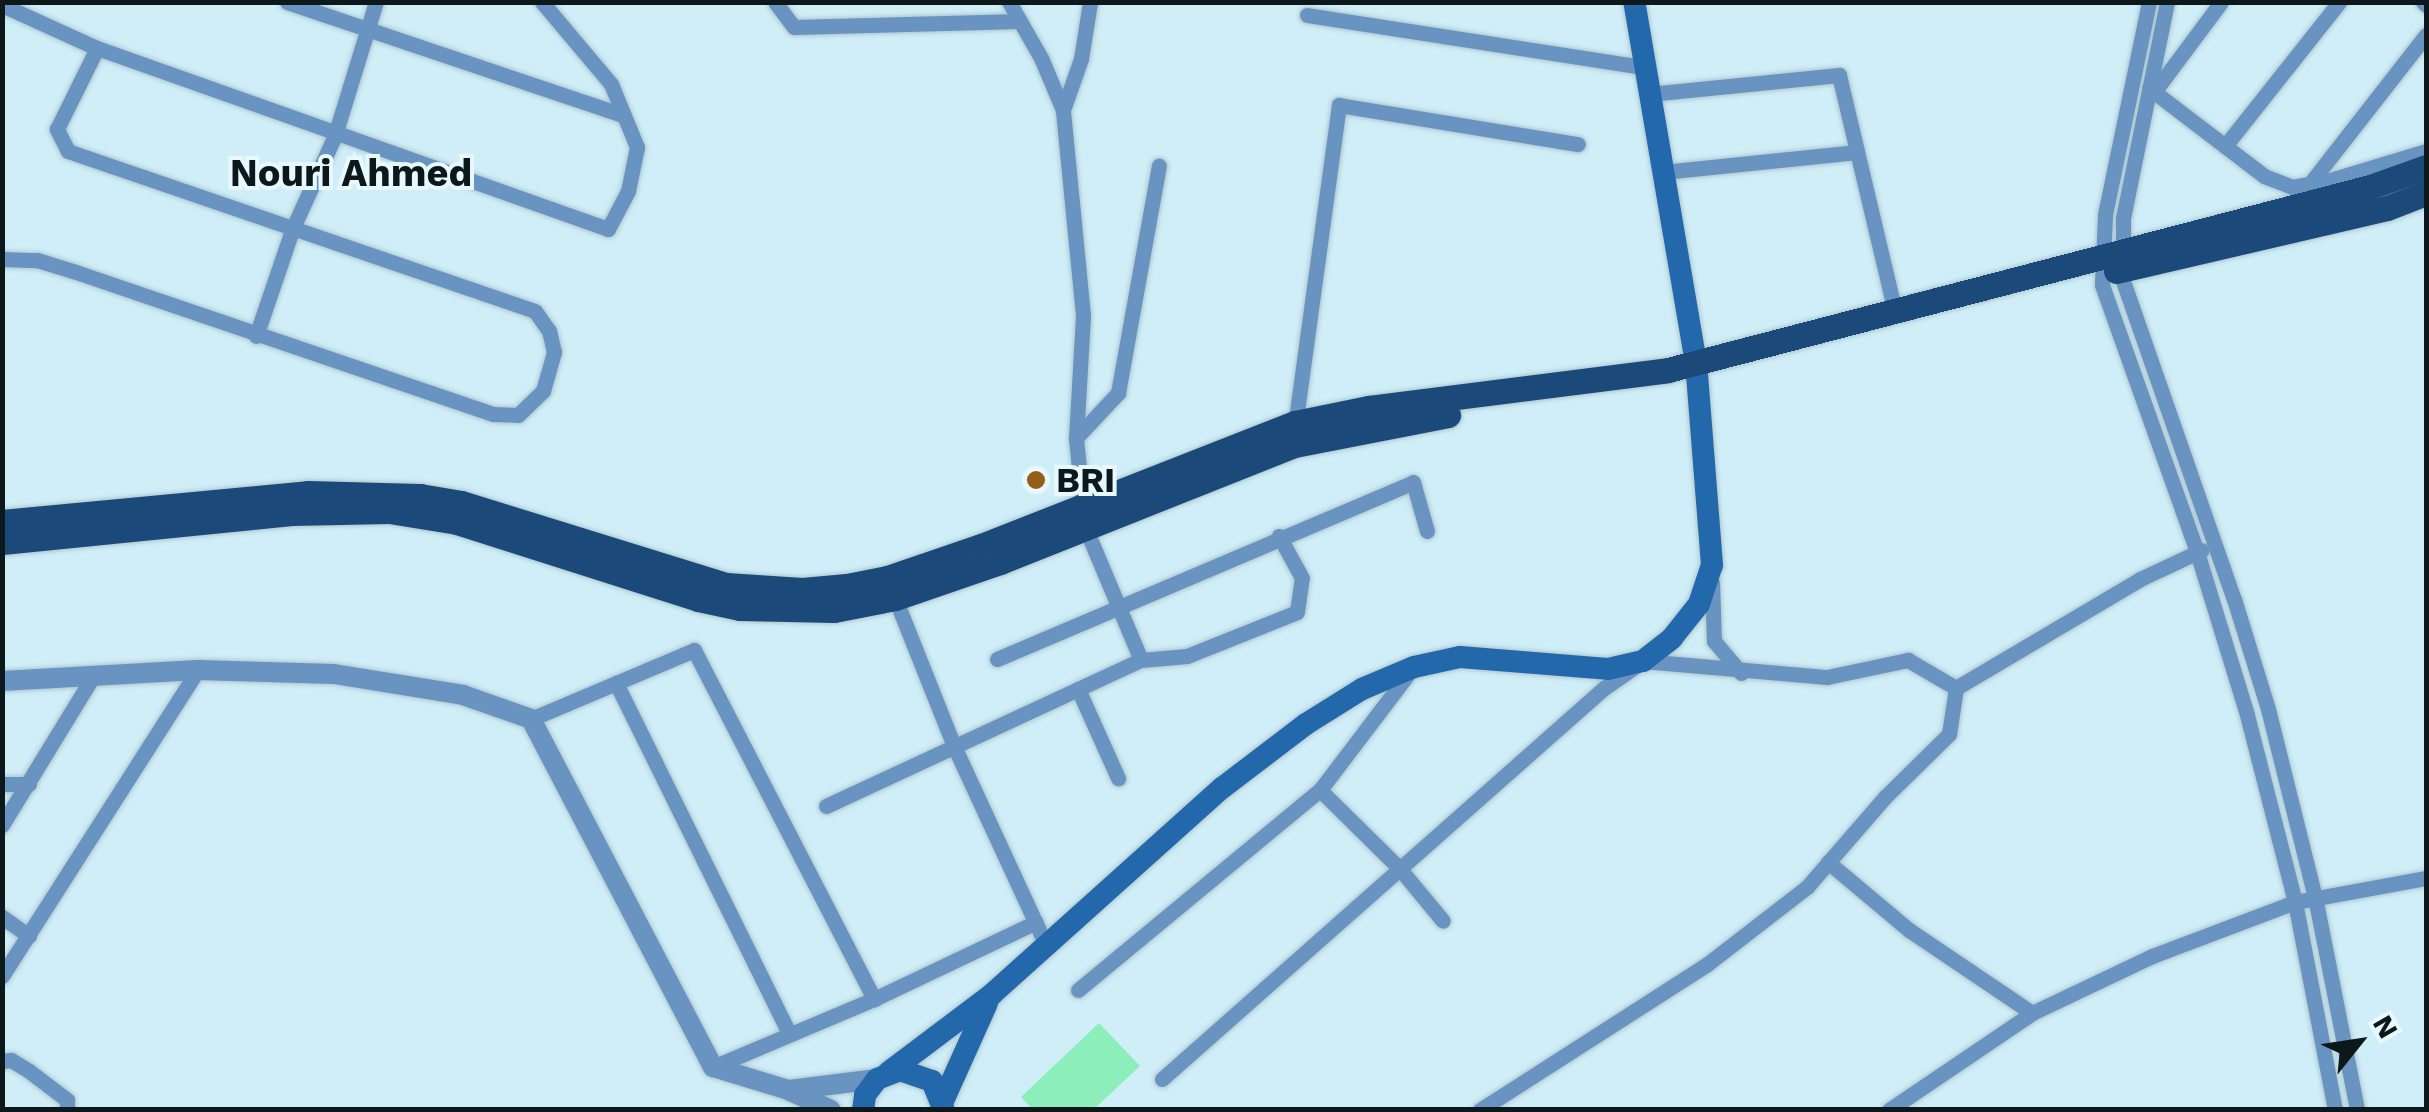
<!DOCTYPE html>
<style>
body{margin:0}
#map{position:relative;width:2429px;height:1112px;overflow:hidden;background:#d0eef8;font-family:"Work Sans",sans-serif}
div>[style]{position:absolute}
.green>*{inset:0;background:#8ceeba}
.roads{filter:drop-shadow(0 0 2px #adc7d0) drop-shadow(0 0 2px #adc7d0)}
.minor>*{height:15px;margin:-7.5px;padding:0 7.5px;transform-origin:7.5px;border-radius:7.5px;background:#6993c1}
.tertiary>*{height:20px;margin:-10px;padding:0 10px;transform-origin:10px;border-radius:10px;background:#6993c1}
.secondary>*{height:22px;margin:-11px;padding:0 11px;transform-origin:11px;border-radius:11px;background:#2368ab}
.primary>*{height:25px;margin:-12.5px;padding:0 12.5px;transform-origin:12.5px;border-radius:12.5px;background:#1b4a7a}
.dots>*{width:28px;height:28px;translate:-50% -50%;box-sizing:border-box;border:5px solid #e7f9ff;border-radius:50%}
span{translate:-50% -50%;white-space:nowrap;text-align:center;line-height:1.15;-webkit-text-stroke:8px #e7f9ff;paint-order:stroke}
.poi-label{font-size:35px;color:#0d181b;font-weight:700}
.left{translate:0 -50%;text-align:left}
.neighbourhood-label{font-size:38px;color:#0d181b;font-weight:700}
.frame{position:absolute;inset:0;border:5px solid #0d181b;pointer-events:none}
.north{position:absolute;left:2309px;top:992px;width:100px;height:100px;-webkit-text-stroke:8px #e7f9ff;paint-order:stroke;rotate:60deg;font-size:28px;font-weight:700;line-height:40px;text-align:center;color:#0d181b}
.north::after{content:'';display:block;margin:auto;width:35px;height:45px;background:#0d181b;clip-path:polygon(50% 0,100% 100%,50% 72%,0 100%)}
</style>
<div id="map">
<div class="green">
<i style="clip-path:polygon(1099px 1023px,1140px 1066px,1094px 1109px,1032px 1109px,1021px 1097px)"></i>
</div>
<div class="roads">
<div class="minor">
<i style="left:287px;top:2px;width:354px;rotate:18.6deg"></i>
<i style="left:775px;top:2px;width:31px;rotate:53deg"></i>
<i style="left:794px;top:27px;width:226px;rotate:-1.5deg"></i>
<i style="left:2149px;top:2px;width:217px;rotate:101.7deg"></i>
<i style="left:2105px;top:215px;width:70px;rotate:92.5deg"></i>
<i style="left:2102px;top:285px;width:283px;rotate:70.4deg"></i>
<i style="left:2197px;top:552px;width:170px;rotate:72.9deg"></i>
<i style="left:2247px;top:715px;width:193px;rotate:75.6deg"></i>
<i style="left:2295px;top:902px;width:212px;rotate:79.1deg"></i>
<i style="left:2167px;top:2px;width:220px;rotate:101.5deg"></i>
<i style="left:2123px;top:218px;width:63px;rotate:90deg"></i>
<i style="left:2123px;top:281px;width:337px;rotate:70.8deg"></i>
<i style="left:2234px;top:599px;width:115px;rotate:72.8deg"></i>
<i style="left:2268px;top:709px;width:194px;rotate:76deg"></i>
<i style="left:2315px;top:897px;width:217px;rotate:78.8deg"></i>
<i style="left:2423px;top:2px;width:4px;rotate:45deg"></i>
<i style="left:2px;top:5px;width:104px;rotate:24.4deg"></i>
<i style="left:97px;top:48px;width:542px;rotate:19.5deg"></i>
<i style="left:608px;top:229px;width:43px;rotate:-62.2deg"></i>
<i style="left:628px;top:191px;width:45px;rotate:-78.4deg"></i>
<i style="left:637px;top:147px;width:68px;rotate:-112.4deg"></i>
<i style="left:611px;top:84px;width:107px;rotate:-130.1deg"></i>
<i style="left:1307px;top:15px;width:341px;rotate:8.8deg"></i>
<i style="left:2149px;top:88px;width:145px;rotate:37.4deg"></i>
<i style="left:2264px;top:176px;width:30px;rotate:21deg"></i>
<i style="left:2292px;top:187px;width:36px;rotate:-10deg"></i>
<i style="left:2327px;top:181px;width:103px;rotate:-16.9deg"></i>
<i style="left:2154px;top:92px;width:112px;rotate:-53.3deg"></i>
<i style="left:1649px;top:94px;width:191px;rotate:-5.7deg"></i>
<i style="left:1839px;top:75px;width:243px;rotate:76.7deg"></i>
<i style="left:1063px;top:110px;width:54px;rotate:-70.6deg"></i>
<i style="left:1081px;top:59px;width:58px;rotate:-81deg"></i>
<i style="left:2225px;top:146px;width:184px;rotate:-51.6deg"></i>
<i style="left:1663px;top:172px;width:195px;rotate:-5.9deg"></i>
<i style="left:2308px;top:186px;width:192px;rotate:-52deg"></i>
<i style="left:2px;top:259px;width:35px;rotate:2deg"></i>
<i style="left:37px;top:260px;width:38px;rotate:17deg"></i>
<i style="left:73px;top:271px;width:444px;rotate:18.8deg"></i>
<i style="left:493px;top:414px;width:25px;rotate:2deg"></i>
<i style="left:518px;top:415px;width:35px;rotate:-44deg"></i>
<i style="left:543px;top:391px;width:41px;rotate:-74.2deg"></i>
<i style="left:554px;top:352px;width:22px;rotate:-103deg"></i>
<i style="left:549px;top:331px;width:24px;rotate:-125deg"></i>
<i style="left:535px;top:311px;width:494px;rotate:-161.1deg"></i>
<i style="left:68px;top:151px;width:25px;rotate:-117deg"></i>
<i style="left:57px;top:129px;width:90px;rotate:-63.7deg"></i>
<i style="left:256px;top:336px;width:112px;rotate:-71.2deg"></i>
<i style="left:292px;top:230px;width:104px;rotate:-65.6deg"></i>
<i style="left:335px;top:135px;width:139px;rotate:-72.9deg"></i>
<i style="left:1295px;top:426px;width:324px;rotate:-82.2deg"></i>
<i style="left:1339px;top:105px;width:242px;rotate:9.3deg"></i>
<i style="left:1076px;top:438px;width:62px;rotate:-47deg"></i>
<i style="left:1118px;top:393px;width:231px;rotate:-79.8deg"></i>
<i style="left:1712px;top:582px;width:59px;rotate:88.1deg"></i>
<i style="left:1714px;top:641px;width:42px;rotate:49.8deg"></i>
<i style="left:895px;top:598px;width:157px;rotate:68.3deg"></i>
<i style="left:953px;top:744px;width:219px;rotate:65.2deg"></i>
<i style="left:997px;top:659px;width:452px;rotate:-23deg"></i>
<i style="left:1413px;top:482px;width:51px;rotate:74.1deg"></i>
<i style="left:1141px;top:660px;width:46px;rotate:-5deg"></i>
<i style="left:1187px;top:656px;width:118px;rotate:-21.8deg"></i>
<i style="left:1297px;top:612px;width:34px;rotate:-82deg"></i>
<i style="left:1302px;top:578px;width:48px;rotate:-118.7deg"></i>
<i style="left:616px;top:683px;width:390px;rotate:63.7deg"></i>
<i style="left:1078px;top:689px;width:98px;rotate:65.8deg"></i>
<i style="left:531px;top:719px;width:177px;rotate:-22.9deg"></i>
<i style="left:694px;top:650px;width:393px;rotate:62.7deg"></i>
<i style="left:2px;top:784px;width:27px"></i>
<i style="left:1320px;top:790px;width:112px;rotate:44.6deg"></i>
<i style="left:1400px;top:869px;width:67px;rotate:50.4deg"></i>
<i style="left:826px;top:806px;width:347px;rotate:-24.9deg"></i>
<i style="left:1141px;top:660px;width:144px;rotate:-112.8deg"></i>
<i style="left:1085px;top:527px;width:89px;rotate:-95.8deg"></i>
<i style="left:1076px;top:438px;width:123px;rotate:-86.7deg"></i>
<i style="left:1083px;top:315px;width:206px;rotate:-95.6deg"></i>
<i style="left:1063px;top:110px;width:56px;rotate:-112.9deg"></i>
<i style="left:1041px;top:58px;width:64px;rotate:-119.7deg"></i>
<i style="left:2px;top:825px;width:176px;rotate:-58.5deg"></i>
<i style="left:1828px;top:862px;width:106px;rotate:40deg"></i>
<i style="left:1909px;top:930px;width:148px;rotate:34deg"></i>
<i style="left:2px;top:917px;width:33px;rotate:35deg"></i>
<i style="left:2px;top:976px;width:363px;rotate:-57.4deg"></i>
<i style="left:1078px;top:990px;width:314px;rotate:-39.6deg"></i>
<i style="left:1320px;top:790px;width:152px;rotate:-52.8deg"></i>
<i style="left:2px;top:1061px;width:9px;rotate:-6deg"></i>
<i style="left:11px;top:1060px;width:21px;rotate:31deg"></i>
<i style="left:29px;top:1071px;width:48px;rotate:37.3deg"></i>
<i style="left:67px;top:1100px;width:10px;rotate:90deg"></i>
<i style="left:713px;top:1067px;width:175px;rotate:-22.9deg"></i>
<i style="left:874px;top:999px;width:179px;rotate:-25.4deg"></i>
<i style="left:1162px;top:1079px;width:590px;rotate:-41.5deg"></i>
<i style="left:1604px;top:688px;width:47px;rotate:-34.7deg"></i>
<i style="left:1643px;top:661px;width:185px;rotate:5deg"></i>
<i style="left:1827px;top:677px;width:83px;rotate:-11.9deg"></i>
<i style="left:1908px;top:660px;width:56px;rotate:30.3deg"></i>
<i style="left:1480px;top:1110px;width:269px;rotate:-32.7deg"></i>
<i style="left:1706px;top:965px;width:128px;rotate:-37.7deg"></i>
<i style="left:1807px;top:887px;width:119px;rotate:-49.1deg"></i>
<i style="left:1885px;top:797px;width:90px;rotate:-44.5deg"></i>
<i style="left:1949px;top:734px;width:47px;rotate:-81.3deg"></i>
<i style="left:1956px;top:688px;width:214px;rotate:-30.6deg"></i>
<i style="left:2140px;top:579px;width:68px;rotate:-25.1deg"></i>
<i style="left:1889px;top:1110px;width:173px;rotate:-34.1deg"></i>
<i style="left:2032px;top:1013px;width:133px;rotate:-25.4deg"></i>
<i style="left:2152px;top:956px;width:153px;rotate:-20.7deg"></i>
<i style="left:2295px;top:902px;width:133px;rotate:-10.4deg"></i>
</div>
<div class="tertiary">
<i style="left:2px;top:681px;width:196px;rotate:-3.2deg"></i>
<i style="left:198px;top:670px;width:136px;rotate:1.7deg"></i>
<i style="left:334px;top:674px;width:131px;rotate:9.2deg"></i>
<i style="left:463px;top:695px;width:72px;rotate:19.4deg"></i>
<i style="left:531px;top:719px;width:393px;rotate:62.4deg"></i>
<i style="left:713px;top:1067px;width:78px;rotate:17deg"></i>
<i style="left:788px;top:1090px;width:47px;rotate:24.9deg"></i>
<i style="left:789px;top:1090px;width:89px;rotate:-7.1deg"></i>
</div>
<div class="secondary">
<i style="left:889px;top:1072px;width:128px;rotate:-37deg"></i>
<i style="left:991px;top:995px;width:310px;rotate:-41.9deg"></i>
<i style="left:1222px;top:788px;width:106px;rotate:-37.3deg"></i>
<i style="left:1306px;top:724px;width:66px;rotate:-32deg"></i>
<i style="left:1362px;top:689px;width:56px;rotate:-22.9deg"></i>
<i style="left:1414px;top:667px;width:47px;rotate:-12.3deg"></i>
<i style="left:1460px;top:657px;width:148px;rotate:4.6deg"></i>
<i style="left:1608px;top:669px;width:36px;rotate:-13deg"></i>
<i style="left:1643px;top:661px;width:37px;rotate:-38deg"></i>
<i style="left:1672px;top:638px;width:43px;rotate:-51.5deg"></i>
<i style="left:1699px;top:604px;width:41px;rotate:-71.6deg"></i>
<i style="left:1712px;top:565px;width:203px;rotate:-94.5deg"></i>
<i style="left:1696px;top:363px;width:366px;rotate:-99.7deg"></i>
<i style="left:943px;top:1101px;width:107px;rotate:-65.8deg"></i>
<i style="left:863px;top:1110px;width:15px;rotate:-82deg"></i>
<i style="left:865px;top:1095px;width:20px;rotate:-53deg"></i>
<i style="left:877px;top:1079px;width:25px;rotate:-21deg"></i>
<i style="left:900px;top:1070px;width:34px;rotate:19deg"></i>
<i style="left:932px;top:1081px;width:31px;rotate:68deg"></i>
</div>
<div class="primary">
<i style="left:2116px;top:271px;width:278px;rotate:-13.1deg"></i>
<i style="left:2387px;top:208px;width:42px;rotate:-21deg"></i>
<i style="left:2px;top:522px;width:307px;rotate:-5.4deg"></i>
<i style="left:308px;top:493px;width:112px;rotate:1.5deg"></i>
<i style="left:420px;top:496px;width:42px;rotate:9.7deg"></i>
<i style="left:461px;top:503px;width:277px;rotate:17.2deg"></i>
<i style="left:726px;top:585px;width:76px;rotate:3.8deg"></i>
<i style="left:802px;top:590px;width:45px;rotate:-5.1deg"></i>
<i style="left:847px;top:586px;width:41px;rotate:-11.3deg"></i>
<i style="left:887px;top:578px;width:99px;rotate:-18.8deg"></i>
<i style="left:981px;top:546px;width:337px;rotate:-21.4deg"></i>
<i style="left:1295px;top:423px;width:76px;rotate:-11.5deg"></i>
<i style="left:1369px;top:408px;width:301px;rotate:-7.2deg"></i>
<i style="left:1668px;top:370px;width:725px;rotate:-14.61deg"></i>
<i style="left:2370px;top:187px;width:59px;rotate:-19.7deg"></i>
<i style="left:2px;top:542px;width:291px;rotate:-5.7deg"></i>
<i style="left:292px;top:513px;width:97px;rotate:-1.2deg"></i>
<i style="left:389px;top:511px;width:69px;rotate:9.2deg"></i>
<i style="left:457px;top:522px;width:253px;rotate:17.7deg"></i>
<i style="left:698px;top:599px;width:43px;rotate:12.1deg"></i>
<i style="left:740px;top:608px;width:94px;rotate:1.2deg"></i>
<i style="left:834px;top:610px;width:62px;rotate:-11.1deg"></i>
<i style="left:895px;top:598px;width:111px;rotate:-18.9deg"></i>
<i style="left:1000px;top:562px;width:316px;rotate:-21.7deg"></i>
<i style="left:1294px;top:445px;width:157px;rotate:-11deg"></i>
</div>
</div>
<div class="dots">
<i style="left:1036px;top:480px;background:#955e16"></i>
</div>
<div class="poi-label">
<span class="left" style="left:1056px;top:480px">BRI</span>
</div>
<div class="neighbourhood-label">
<span style="left:351px;top:174px">Nouri Ahmed</span>
</div>
<div class="frame"></div>
<div class="north">N</div>
</div>
